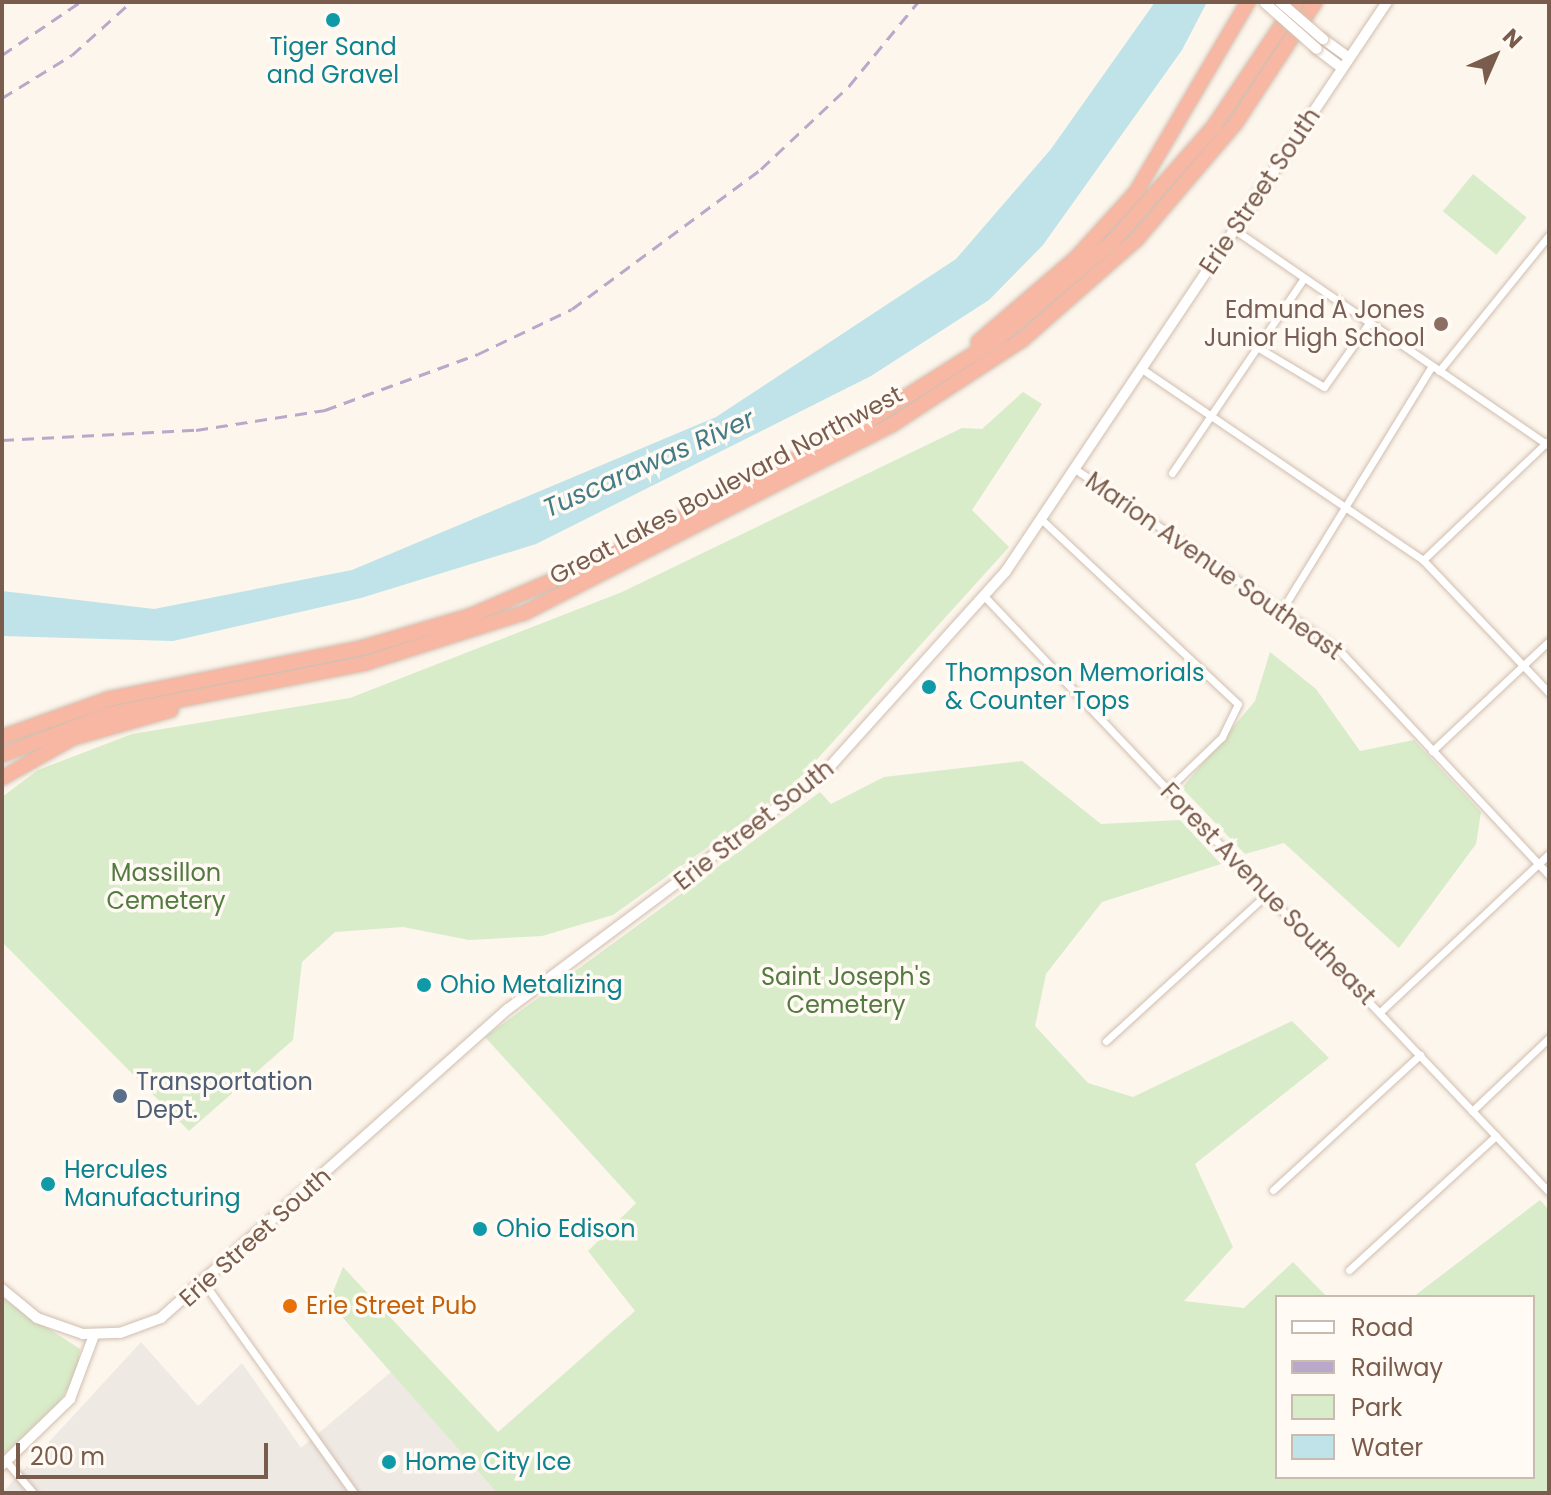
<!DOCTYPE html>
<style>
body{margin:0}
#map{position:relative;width:1551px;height:1495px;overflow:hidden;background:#fdf6ec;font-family:Poppins,sans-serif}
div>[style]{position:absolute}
.industrial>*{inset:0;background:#efe9e4}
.green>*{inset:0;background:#d8ecc9;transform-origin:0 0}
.water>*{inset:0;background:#bfe3e8}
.roads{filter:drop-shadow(0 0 2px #d1beb0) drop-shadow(0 0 2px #d1beb0)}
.street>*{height:7px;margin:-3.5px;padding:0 3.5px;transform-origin:3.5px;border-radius:3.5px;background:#fff}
.secondary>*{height:10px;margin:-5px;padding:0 5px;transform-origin:5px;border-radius:5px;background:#fff}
.highway>*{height:14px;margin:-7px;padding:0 7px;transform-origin:7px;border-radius:7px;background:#f7b7a3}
.rail>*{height:3px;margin-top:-1.5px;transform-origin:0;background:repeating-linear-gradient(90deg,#b9a8c9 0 12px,transparent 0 20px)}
.bridges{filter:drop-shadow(0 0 2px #d6c0b0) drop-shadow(0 0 2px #d6c0b0)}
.secondary-bridge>*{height:10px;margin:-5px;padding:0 5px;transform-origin:5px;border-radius:5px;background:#fff}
.dots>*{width:22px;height:22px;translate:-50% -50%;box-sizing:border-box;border:4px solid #fffaf3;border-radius:50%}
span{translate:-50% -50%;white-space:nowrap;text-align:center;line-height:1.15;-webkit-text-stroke:7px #fffaf3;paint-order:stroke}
.culture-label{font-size:24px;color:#0d838f}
.left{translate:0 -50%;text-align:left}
.street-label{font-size:24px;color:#7a5c4d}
.education-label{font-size:24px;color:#785e54}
.right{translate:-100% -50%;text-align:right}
.park-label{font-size:24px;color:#537a41}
.service-label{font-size:24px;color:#4e5e75}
.food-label{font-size:24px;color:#c56008}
.water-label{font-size:26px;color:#437c86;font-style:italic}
.frame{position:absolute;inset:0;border:4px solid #7a5c4d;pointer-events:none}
.legend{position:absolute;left:1275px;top:1295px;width:260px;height:184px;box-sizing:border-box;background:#fffaf3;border:2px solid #cabbb1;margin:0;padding:10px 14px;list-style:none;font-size:24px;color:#7a5c4d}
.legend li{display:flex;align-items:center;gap:16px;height:40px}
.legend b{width:40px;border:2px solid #cabbb1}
.north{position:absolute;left:1455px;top:16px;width:80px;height:80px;-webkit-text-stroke:6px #fffaf3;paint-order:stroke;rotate:45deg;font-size:22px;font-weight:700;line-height:32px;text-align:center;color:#7a5c4d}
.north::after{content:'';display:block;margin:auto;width:28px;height:36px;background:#7a5c4d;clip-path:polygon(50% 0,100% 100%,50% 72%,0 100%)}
.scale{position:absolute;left:16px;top:1443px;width:252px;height:36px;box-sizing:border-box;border:4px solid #7a5c4d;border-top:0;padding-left:10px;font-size:24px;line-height:28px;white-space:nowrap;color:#7a5c4d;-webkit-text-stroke:6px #fffaf3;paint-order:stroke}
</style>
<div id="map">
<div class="industrial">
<i style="clip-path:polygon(141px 1342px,198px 1406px,242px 1363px,301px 1448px,391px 1372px,497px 1493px,2px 1493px)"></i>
</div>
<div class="green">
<i style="left:1473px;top:174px;width:69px;height:48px;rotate:39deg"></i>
<i style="clip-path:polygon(1023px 392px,1042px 404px,972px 510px,1009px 547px,793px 786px,613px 915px,542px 936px,469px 940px,403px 927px,335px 932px,302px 962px,293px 1040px,189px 1131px,2px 942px,2px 797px,38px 770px,132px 734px,350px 698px,622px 592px,962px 428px,982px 429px)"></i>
<i style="clip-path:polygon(1270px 652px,1316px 689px,1360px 751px,1414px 740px,1481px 812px,1476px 844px,1399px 948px,1284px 843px,1245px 854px,1182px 788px,1255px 701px)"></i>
<i style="clip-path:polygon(1022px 761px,1101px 824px,1180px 820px,1221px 864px,1102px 902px,1046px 974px,1035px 1026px,1088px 1083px,1133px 1097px,1292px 1021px,1329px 1058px,1195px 1164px,1233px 1247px,1184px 1301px,1244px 1308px,1293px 1262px,1327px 1297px,1277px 1297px,1277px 1477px,1533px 1477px,1533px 1297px,1413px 1297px,1540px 1200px,1549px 1210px,1549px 1493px,497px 1493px,329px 1302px,343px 1267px,498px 1432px,635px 1311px,588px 1251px,636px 1203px,485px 1037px,820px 792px,831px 804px,884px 777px)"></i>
<i style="clip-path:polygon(2px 1298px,80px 1349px,77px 1374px,59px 1402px,2px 1456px)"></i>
</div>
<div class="water">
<i style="clip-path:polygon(1155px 2px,1207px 2px,1182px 50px,1043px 245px,989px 300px,871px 376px,536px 544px,361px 598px,173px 641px,2px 636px,2px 591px,154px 609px,352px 570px,716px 417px,956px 259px,1051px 149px)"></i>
</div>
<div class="roads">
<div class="street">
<i style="left:1235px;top:230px;width:381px;rotate:34.5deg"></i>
<i style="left:1257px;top:347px;width:78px;rotate:30.8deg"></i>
<i style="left:1324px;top:387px;width:78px;rotate:-54.9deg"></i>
<i style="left:1142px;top:369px;width:340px;rotate:34.2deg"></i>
<i style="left:1423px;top:560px;width:183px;rotate:46.5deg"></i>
<i style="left:1439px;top:371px;width:175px;rotate:-51deg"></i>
<i style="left:1075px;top:469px;width:320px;rotate:34.4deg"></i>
<i style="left:1339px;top:650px;width:308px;rotate:47deg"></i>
<i style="left:1172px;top:473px;width:235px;rotate:-55.9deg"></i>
<i style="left:1041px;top:519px;width:270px;rotate:43.2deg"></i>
<i style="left:1238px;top:704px;width:37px;rotate:116deg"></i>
<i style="left:1222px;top:737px;width:75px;rotate:136.1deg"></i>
<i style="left:1423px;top:560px;width:171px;rotate:-43.6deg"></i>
<i style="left:985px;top:597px;width:820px;rotate:46.53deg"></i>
<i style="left:1283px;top:608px;width:284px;rotate:-58.4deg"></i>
<i style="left:1432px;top:751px;width:161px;rotate:-43.2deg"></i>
<i style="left:1380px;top:1012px;width:231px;rotate:-43.1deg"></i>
<i style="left:1106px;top:1041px;width:218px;rotate:-42.4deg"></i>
<i style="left:1472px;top:1111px;width:106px;rotate:-43.5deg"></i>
<i style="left:1273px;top:1190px;width:200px;rotate:-42.6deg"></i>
<i style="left:1349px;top:1270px;width:199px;rotate:-42.4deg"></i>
<i style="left:204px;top:1283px;width:258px;rotate:54.5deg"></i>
<i style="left:6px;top:1461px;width:42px;rotate:49.8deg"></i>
</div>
<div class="secondary">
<i style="left:1323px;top:39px;width:32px;rotate:36deg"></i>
<i style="left:1317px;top:49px;width:31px;rotate:37deg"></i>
<i style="left:2px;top:1289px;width:45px;rotate:39.6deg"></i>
<i style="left:37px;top:1318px;width:49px;rotate:19.2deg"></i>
<i style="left:83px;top:1334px;width:37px;rotate:-2deg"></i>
<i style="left:120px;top:1333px;width:44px;rotate:-20.1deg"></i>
<i style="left:161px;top:1318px;width:465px;rotate:-41.7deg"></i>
<i style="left:508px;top:1009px;width:397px;rotate:-36.8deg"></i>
<i style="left:826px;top:771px;width:269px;rotate:-48deg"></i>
<i style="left:1006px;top:571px;width:685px;rotate:-56.19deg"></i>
<i style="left:2px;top:1465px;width:95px;rotate:-44.1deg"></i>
<i style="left:70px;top:1399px;width:68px;rotate:-69.4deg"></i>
</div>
<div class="highway">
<i style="left:978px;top:342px;width:129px;rotate:-40.6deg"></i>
<i style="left:1076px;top:258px;width:89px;rotate:-47.7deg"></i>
<i style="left:1136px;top:192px;width:221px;rotate:-59.5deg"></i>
<i style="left:2px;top:737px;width:113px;rotate:-19.7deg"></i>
<i style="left:108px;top:699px;width:258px;rotate:-11.4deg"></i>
<i style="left:361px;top:648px;width:114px;rotate:-16.4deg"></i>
<i style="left:470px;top:616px;width:151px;rotate:-23.3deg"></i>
<i style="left:609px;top:556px;width:290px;rotate:-27.5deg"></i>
<i style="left:866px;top:422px;width:157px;rotate:-32.3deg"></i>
<i style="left:999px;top:338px;width:151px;rotate:-40.4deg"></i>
<i style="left:1114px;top:240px;width:152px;rotate:-48.7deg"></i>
<i style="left:1214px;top:126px;width:149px;rotate:-56.2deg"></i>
<i style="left:2px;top:755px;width:115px;rotate:-21deg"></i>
<i style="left:109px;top:714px;width:262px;rotate:-11.2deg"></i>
<i style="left:366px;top:663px;width:166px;rotate:-17.6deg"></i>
<i style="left:524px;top:613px;width:415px;rotate:-27.1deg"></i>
<i style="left:893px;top:424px;width:154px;rotate:-33.1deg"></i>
<i style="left:1022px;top:340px;width:153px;rotate:-41.3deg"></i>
<i style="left:1137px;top:239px;width:151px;rotate:-49.6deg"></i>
<i style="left:1235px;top:124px;width:146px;rotate:-56.7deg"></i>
<i style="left:2px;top:778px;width:81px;rotate:-29.4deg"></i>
<i style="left:73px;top:738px;width:102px;rotate:-15.9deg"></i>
</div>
</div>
<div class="rail">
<i style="left:2px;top:55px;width:94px;rotate:-34.2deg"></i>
<i style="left:2px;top:98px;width:82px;rotate:-31.6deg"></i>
<i style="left:72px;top:55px;width:79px;rotate:-41.9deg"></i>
<i style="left:2px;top:440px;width:194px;rotate:-3deg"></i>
<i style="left:196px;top:430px;width:131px;rotate:-8.8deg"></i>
<i style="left:325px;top:410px;width:163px;rotate:-20.1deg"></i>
<i style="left:478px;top:354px;width:104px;rotate:-25.6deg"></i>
<i style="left:572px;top:309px;width:235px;rotate:-36.5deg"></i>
<i style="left:761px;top:169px;width:121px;rotate:-43.3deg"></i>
<i style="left:849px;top:86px;width:109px;rotate:-50.6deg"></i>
</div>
<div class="bridges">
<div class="secondary-bridge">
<i style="left:1280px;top:2px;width:57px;rotate:40.7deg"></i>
<i style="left:1265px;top:3px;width:69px;rotate:41.5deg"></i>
</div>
</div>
<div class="dots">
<i style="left:333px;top:20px;background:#0f9aa8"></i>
<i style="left:1441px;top:324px;background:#8d6e63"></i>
<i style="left:929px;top:687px;background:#0f9aa8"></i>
<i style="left:424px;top:985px;background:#0f9aa8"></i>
<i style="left:120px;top:1096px;background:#5c6f8a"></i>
<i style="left:48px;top:1184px;background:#0f9aa8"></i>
<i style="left:480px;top:1229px;background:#0f9aa8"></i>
<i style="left:290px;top:1306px;background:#e8710a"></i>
<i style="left:389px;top:1462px;background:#0f9aa8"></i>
</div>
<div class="culture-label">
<span style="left:333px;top:61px">Tiger Sand<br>and Gravel</span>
<span class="left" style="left:945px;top:687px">Thompson Memorials<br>&amp; Counter Tops</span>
<span class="left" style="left:440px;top:985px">Ohio Metalizing</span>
<span class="left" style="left:64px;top:1184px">Hercules<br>Manufacturing</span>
<span class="left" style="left:496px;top:1229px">Ohio Edison</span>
<span class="left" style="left:405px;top:1462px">Home City Ice</span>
</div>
<div class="street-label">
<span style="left:1260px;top:191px;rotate:-56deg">Erie Street South</span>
<span style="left:726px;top:485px;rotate:-28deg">Great Lakes Boulevard Northwest</span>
<span style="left:1214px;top:566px;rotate:35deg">Marion Avenue Southeast</span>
<span style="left:754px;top:825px;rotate:-38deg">Erie Street South</span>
<span style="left:1268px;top:894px;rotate:46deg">Forest Avenue Southeast</span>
<span style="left:255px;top:1237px;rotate:-42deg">Erie Street South</span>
</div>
<div class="education-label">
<span class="right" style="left:1425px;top:324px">Edmund A Jones<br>Junior High School</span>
</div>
<div class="park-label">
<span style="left:166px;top:887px">Massillon<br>Cemetery</span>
<span style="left:846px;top:991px">Saint Joseph's<br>Cemetery</span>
</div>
<div class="service-label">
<span class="left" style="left:136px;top:1096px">Transportation<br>Dept.</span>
</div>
<div class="food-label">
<span class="left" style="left:306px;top:1306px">Erie Street Pub</span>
</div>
<div class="water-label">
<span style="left:649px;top:464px;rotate:-24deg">Tuscarawas River</span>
</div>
<div class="frame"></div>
<ul class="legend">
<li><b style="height:10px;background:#fff"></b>Road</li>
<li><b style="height:10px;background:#b9a8c9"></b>Railway</li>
<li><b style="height:22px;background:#d8ecc9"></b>Park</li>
<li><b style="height:22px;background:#bfe3e8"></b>Water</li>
</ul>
<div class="north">N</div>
<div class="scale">200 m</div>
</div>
